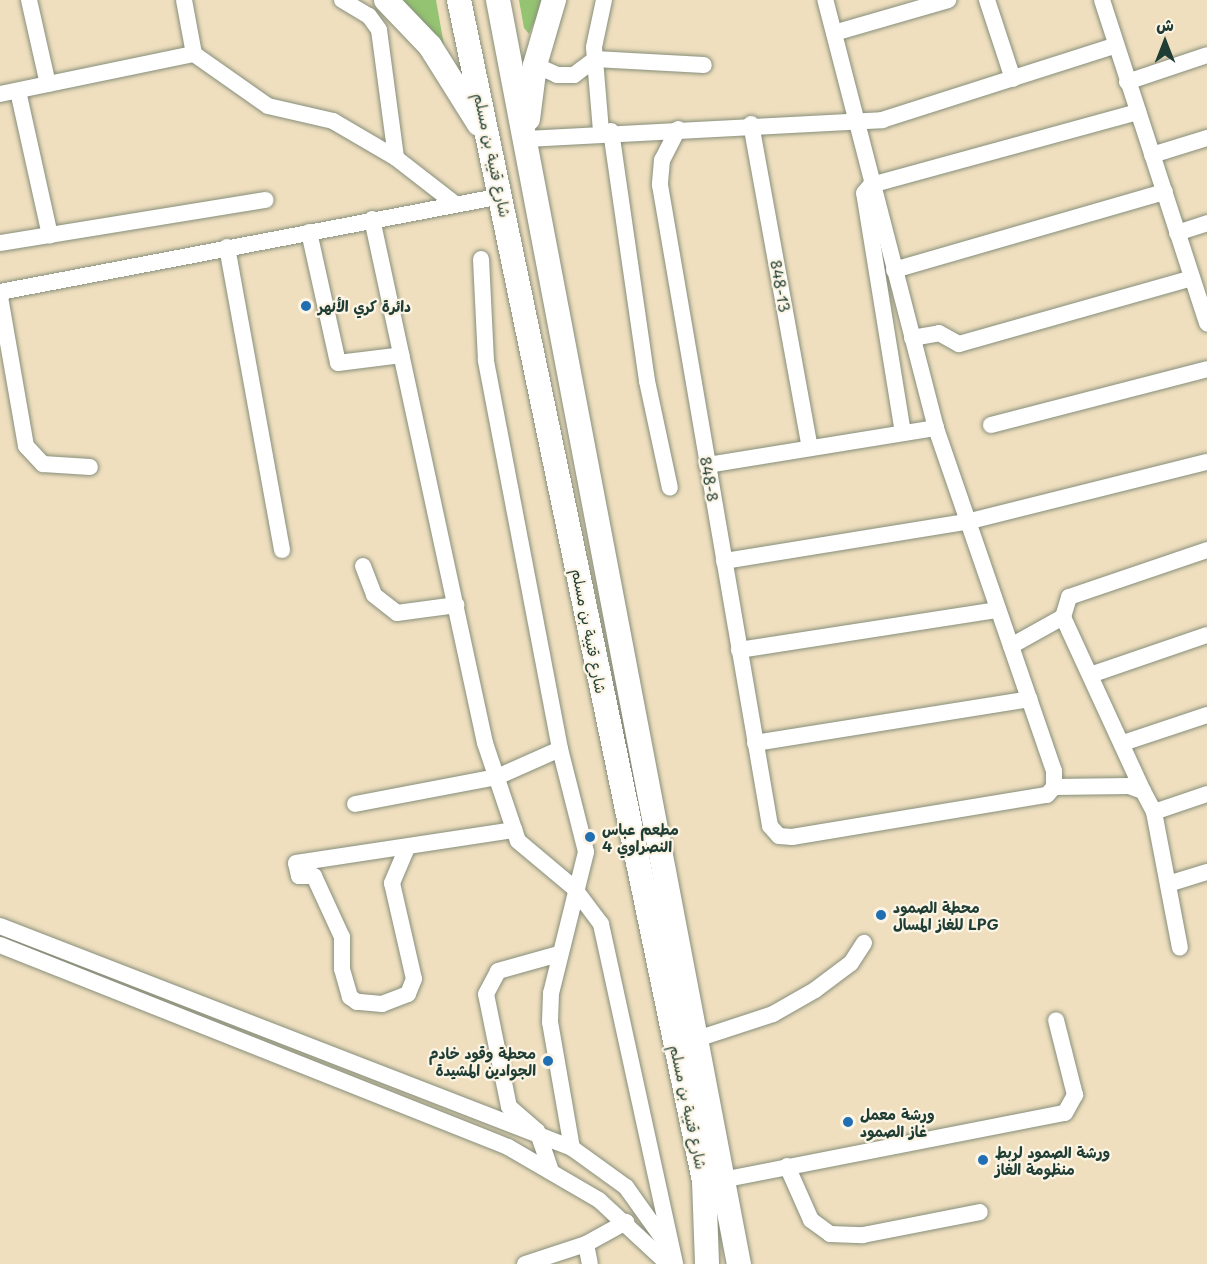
<!DOCTYPE html>
<meta charset="utf-8">
<style>
body{margin:0}
#map{position:relative;width:1207px;height:1264px;overflow:hidden;background:#efdfbf;font-family:"Playpen Sans","Playpen Sans Arabic",sans-serif}
div>[style]{position:absolute}
.green>*{inset:0;background:#94c372}
.roads{filter:drop-shadow(0 0 2px #878e7a) drop-shadow(0 0 2px #878e7a)}
.minor>*{height:16px;margin:-8px;padding:0 8px;transform-origin:8px;border-radius:8px;background:#fff}
.highway>*{height:24px;margin:-12px;padding:0 12px;transform-origin:12px;border-radius:12px;background:#fff}
.dots>*{width:16px;height:16px;translate:-50% -50%;box-sizing:border-box;border:3px solid #fcf5e5;border-radius:50%}
span{translate:-50% -50%;white-space:nowrap;text-align:center;line-height:1.15;-webkit-text-stroke:4.5px #fcf5e5;paint-order:stroke}
.street-label{font-size:15px;color:#1f3d34}
.poi-label{font-size:15px;color:#1f3d34;font-weight:700}
.left{translate:0 -50%;text-align:left}
.right{translate:-100% -50%;text-align:right}
.north{position:absolute;left:1135px;top:12px;width:60px;height:60px;-webkit-text-stroke:4px #fcf5e5;paint-order:stroke;rotate:0deg;font-size:16px;font-weight:700;line-height:24px;text-align:center;color:#1f3d34}
.north::after{content:'';display:block;margin:auto;width:21px;height:27px;background:#1f3d34;clip-path:polygon(50% 0,100% 100%,50% 72%,0 100%)}
</style>
<div id="map">
<div class="green">
<i style="clip-path:polygon(401px 0,436px 0,445px 51px)"></i>
<i style="clip-path:polygon(519px 0,544px 0,529px 34px,524px 28px)"></i>
</div>
<div class="roads">
<div class="minor">
<i style="left:29px;top:0;width:86px;rotate:77.3deg"></i>
<i style="left:184px;top:0;width:55px;rotate:79.5deg"></i>
<i style="left:342px;top:0;width:31px;rotate:31deg"></i>
<i style="left:369px;top:16px;width:17px;rotate:54deg"></i>
<i style="left:379px;top:30px;width:129px;rotate:82.4deg"></i>
<i style="left:987px;top:0;width:83px;rotate:71.8deg"></i>
<i style="left:1102px;top:0;width:340px;rotate:72deg"></i>
<i style="left:834px;top:33px;width:119px;rotate:-16.1deg"></i>
<i style="left:535px;top:65px;width:24px;rotate:24deg"></i>
<i style="left:557px;top:75px;width:17px"></i>
<i style="left:574px;top:75px;width:26px;rotate:-37deg"></i>
<i style="left:595px;top:59px;width:109px;rotate:3.2deg"></i>
<i style="left:1127px;top:82px;width:84px;rotate:-18.6deg"></i>
<i style="left:18px;top:91px;width:148px;rotate:77.5deg"></i>
<i style="left:0;top:94px;width:198px;rotate:-11.7deg"></i>
<i style="left:194px;top:54px;width:90px;rotate:35.1deg"></i>
<i style="left:268px;top:106px;width:67px;rotate:13deg"></i>
<i style="left:333px;top:121px;width:73px;rotate:30.4deg"></i>
<i style="left:396px;top:158px;width:73px;rotate:37.8deg"></i>
<i style="left:751px;top:124px;width:329px;rotate:79.7deg"></i>
<i style="left:678px;top:129px;width:35px;rotate:117deg"></i>
<i style="left:662px;top:160px;width:25px;rotate:95deg"></i>
<i style="left:660px;top:185px;width:650px;rotate:80.26deg"></i>
<i style="left:770px;top:826px;width:13px;rotate:48deg"></i>
<i style="left:779px;top:836px;width:13px;rotate:4deg"></i>
<i style="left:792px;top:837px;width:258px;rotate:-9.4deg"></i>
<i style="left:1047px;top:795px;width:11px;rotate:-49deg"></i>
<i style="left:1054px;top:787px;width:16px;rotate:-90deg"></i>
<i style="left:1054px;top:771px;width:363px;rotate:-109deg"></i>
<i style="left:936px;top:428px;width:442px;rotate:-104.5deg"></i>
<i style="left:601px;top:131px;width:84px;rotate:-94.8deg"></i>
<i style="left:594px;top:47px;width:48px;rotate:-78deg"></i>
<i style="left:611px;top:131px;width:253px;rotate:81.8deg"></i>
<i style="left:647px;top:381px;width:109px;rotate:77.9deg"></i>
<i style="left:525px;top:139px;width:358px;rotate:-3deg"></i>
<i style="left:882px;top:120px;width:244px;rotate:-17.7deg"></i>
<i style="left:1152px;top:155px;width:58px;rotate:-17.2deg"></i>
<i style="left:372px;top:219px;width:536px;rotate:77.83deg"></i>
<i style="left:485px;top:743px;width:103px;rotate:71.4deg"></i>
<i style="left:518px;top:841px;width:73px;rotate:40deg"></i>
<i style="left:574px;top:888px;width:45px;rotate:53.1deg"></i>
<i style="left:601px;top:924px;width:348px;rotate:77.7deg"></i>
<i style="left:309px;top:232px;width:134px;rotate:77.5deg"></i>
<i style="left:338px;top:363px;width:64px;rotate:-7.1deg"></i>
<i style="left:1177px;top:233px;width:32px;rotate:-18deg"></i>
<i style="left:0;top:243px;width:269px;rotate:-9.2deg"></i>
<i style="left:227px;top:247px;width:308px;rotate:79.7deg"></i>
<i style="left:481px;top:259px;width:102px;rotate:87.2deg"></i>
<i style="left:486px;top:361px;width:395px;rotate:79.2deg"></i>
<i style="left:560px;top:749px;width:106px;rotate:75.8deg"></i>
<i style="left:586px;top:852px;width:145px;rotate:103.9deg"></i>
<i style="left:551px;top:993px;width:29px;rotate:92deg"></i>
<i style="left:550px;top:1022px;width:128px;rotate:80.1deg"></i>
<i style="left:894px;top:270px;width:282px;rotate:-16.1deg"></i>
<i style="left:0;top:292px;width:511px;rotate:-10.83deg"></i>
<i style="left:0;top:297px;width:151px;rotate:80.1deg"></i>
<i style="left:26px;top:446px;width:25px;rotate:47deg"></i>
<i style="left:43px;top:464px;width:47px;rotate:3.7deg"></i>
<i style="left:912px;top:338px;width:27px;rotate:-10deg"></i>
<i style="left:939px;top:333px;width:23px;rotate:29deg"></i>
<i style="left:959px;top:344px;width:242px;rotate:-15.8deg"></i>
<i style="left:991px;top:425px;width:223px;rotate:-14.5deg"></i>
<i style="left:903px;top:433px;width:243px;rotate:-99.2deg"></i>
<i style="left:864px;top:193px;width:11px;rotate:-49deg"></i>
<i style="left:871px;top:185px;width:277px;rotate:-15.3deg"></i>
<i style="left:707px;top:465px;width:232px;rotate:-9.2deg"></i>
<i style="left:724px;top:561px;width:245px;rotate:-9.2deg"></i>
<i style="left:966px;top:522px;width:248px;rotate:-14deg"></i>
<i style="left:363px;top:566px;width:31px;rotate:69deg"></i>
<i style="left:374px;top:595px;width:29px;rotate:38deg"></i>
<i style="left:397px;top:613px;width:60px;rotate:-7.7deg"></i>
<i style="left:1011px;top:646px;width:60px;rotate:-29.1deg"></i>
<i style="left:739px;top:650px;width:262px;rotate:-8.8deg"></i>
<i style="left:1093px;top:674px;width:120px;rotate:-18.9deg"></i>
<i style="left:755px;top:743px;width:278px;rotate:-9.1deg"></i>
<i style="left:1123px;top:743px;width:89px;rotate:-18.4deg"></i>
<i style="left:1054px;top:787px;width:75px;rotate:-0.8deg"></i>
<i style="left:1129px;top:786px;width:15px;rotate:20deg"></i>
<i style="left:1143px;top:791px;width:24px;rotate:62deg"></i>
<i style="left:1154px;top:812px;width:138px;rotate:79.2deg"></i>
<i style="left:1143px;top:791px;width:192px;rotate:-114.7deg"></i>
<i style="left:1063px;top:617px;width:21px;rotate:-73deg"></i>
<i style="left:1069px;top:597px;width:146px;rotate:-18.8deg"></i>
<i style="left:355px;top:804px;width:145px;rotate:-10.8deg"></i>
<i style="left:497px;top:777px;width:69px;rotate:-24deg"></i>
<i style="left:1154px;top:812px;width:56px;rotate:-18.8deg"></i>
<i style="left:406px;top:850px;width:36px;rotate:113deg"></i>
<i style="left:392px;top:883px;width:98px;rotate:77.1deg"></i>
<i style="left:414px;top:979px;width:16px;rotate:112deg"></i>
<i style="left:408px;top:994px;width:28px;rotate:159deg"></i>
<i style="left:382px;top:1004px;width:25px;rotate:-175deg"></i>
<i style="left:357px;top:1002px;width:9px;rotate:-144deg"></i>
<i style="left:350px;top:997px;width:29px;rotate:-106deg"></i>
<i style="left:342px;top:969px;width:32px;rotate:-90deg"></i>
<i style="left:342px;top:937px;width:67px;rotate:-114.7deg"></i>
<i style="left:314px;top:876px;width:15px;rotate:180deg"></i>
<i style="left:299px;top:876px;width:13px;rotate:-103deg"></i>
<i style="left:296px;top:863px;width:221px;rotate:-8.6deg"></i>
<i style="left:1168px;top:884px;width:41px;rotate:-17.1deg"></i>
<i style="left:0;top:926px;width:614px;rotate:21.21deg"></i>
<i style="left:572px;top:1148px;width:67px;rotate:35.8deg"></i>
<i style="left:626px;top:1187px;width:69px;rotate:54.5deg"></i>
<i style="left:0;top:945px;width:547px;rotate:21.68deg"></i>
<i style="left:508px;top:1147px;width:105px;rotate:30.2deg"></i>
<i style="left:599px;top:1200px;width:94px;rotate:42.8deg"></i>
<i style="left:694px;top:1040px;width:83px;rotate:-18.2deg"></i>
<i style="left:773px;top:1014px;width:48px;rotate:-29.7deg"></i>
<i style="left:815px;top:990px;width:45px;rotate:-36.9deg"></i>
<i style="left:851px;top:963px;width:24px;rotate:-57deg"></i>
<i style="left:787px;top:1166px;width:59px;rotate:66deg"></i>
<i style="left:811px;top:1220px;width:24px;rotate:36deg"></i>
<i style="left:830px;top:1234px;width:33px;rotate:2deg"></i>
<i style="left:863px;top:1235px;width:119px;rotate:-11.1deg"></i>
<i style="left:550px;top:1168px;width:39px;rotate:-109deg"></i>
<i style="left:537px;top:1131px;width:37px;rotate:-139deg"></i>
<i style="left:509px;top:1107px;width:115px;rotate:-101.5deg"></i>
<i style="left:486px;top:994px;width:26px;rotate:-62deg"></i>
<i style="left:498px;top:971px;width:63px;rotate:-15.6deg"></i>
<i style="left:722px;top:1180px;width:349px;rotate:-11.1deg"></i>
<i style="left:1065px;top:1113px;width:21px;rotate:-61deg"></i>
<i style="left:1075px;top:1095px;width:77px;rotate:-104.2deg"></i>
<i style="left:586px;top:1244px;width:20px;rotate:79deg"></i>
<i style="left:525px;top:1264px;width:64px;rotate:-18.2deg"></i>
<i style="left:586px;top:1244px;width:46px;rotate:-28.8deg"></i>
</div>
<div class="highway">
<i style="left:386px;top:0;width:64px;rotate:46.3deg"></i>
<i style="left:430px;top:46px;width:92px;rotate:57.9deg"></i>
<i style="left:459px;top:0;width:1206px;rotate:78.28deg"></i>
<i style="left:704px;top:1181px;width:83px;rotate:87.9deg"></i>
<i style="left:498px;top:0;width:1287px;rotate:79.21deg"></i>
<i style="left:528px;top:119px;width:54px;rotate:-82.6deg"></i>
<i style="left:535px;top:65px;width:68px;rotate:-73.7deg"></i>
</div>
</div>
<div class="dots">
<i style="left:306px;top:306px;background:#1f6fb2"></i>
<i style="left:590px;top:837px;background:#1f6fb2"></i>
<i style="left:881px;top:915px;background:#1f6fb2"></i>
<i style="left:548px;top:1061px;background:#1f6fb2"></i>
<i style="left:848px;top:1122px;background:#1f6fb2"></i>
<i style="left:983px;top:1160px;background:#1f6fb2"></i>
</div>
<div class="street-label">
<span style="left:493px;top:155px;rotate:78deg">شارع قتيبة بن مسلم</span>
<span style="left:781px;top:286px;rotate:80deg">848-13</span>
<span style="left:710px;top:479px;rotate:80deg">848-8</span>
<span style="left:590px;top:631px;rotate:79deg">شارع قتيبة بن مسلم</span>
<span style="left:689px;top:1107px;rotate:78deg">شارع قتيبة بن مسلم</span>
</div>
<div class="poi-label">
<span class="left" style="left:318px;top:306px">دائرة كري الأنهر</span>
<span class="left" style="left:602px;top:837px">مطعم عباس<br>النصراوي 4</span>
<span class="left" style="left:893px;top:915px">محطة الصمود<br>للغاز المسال LPG</span>
<span class="right" style="left:536px;top:1061px">محطة وقود خادم<br>الجوادين المشيدة</span>
<span class="left" style="left:860px;top:1122px">ورشة معمل<br>غاز الصمود</span>
<span class="left" style="left:995px;top:1160px">ورشة الصمود لربط<br>منظومة الغاز</span>
</div>
<div class="north">ش</div>
</div>
